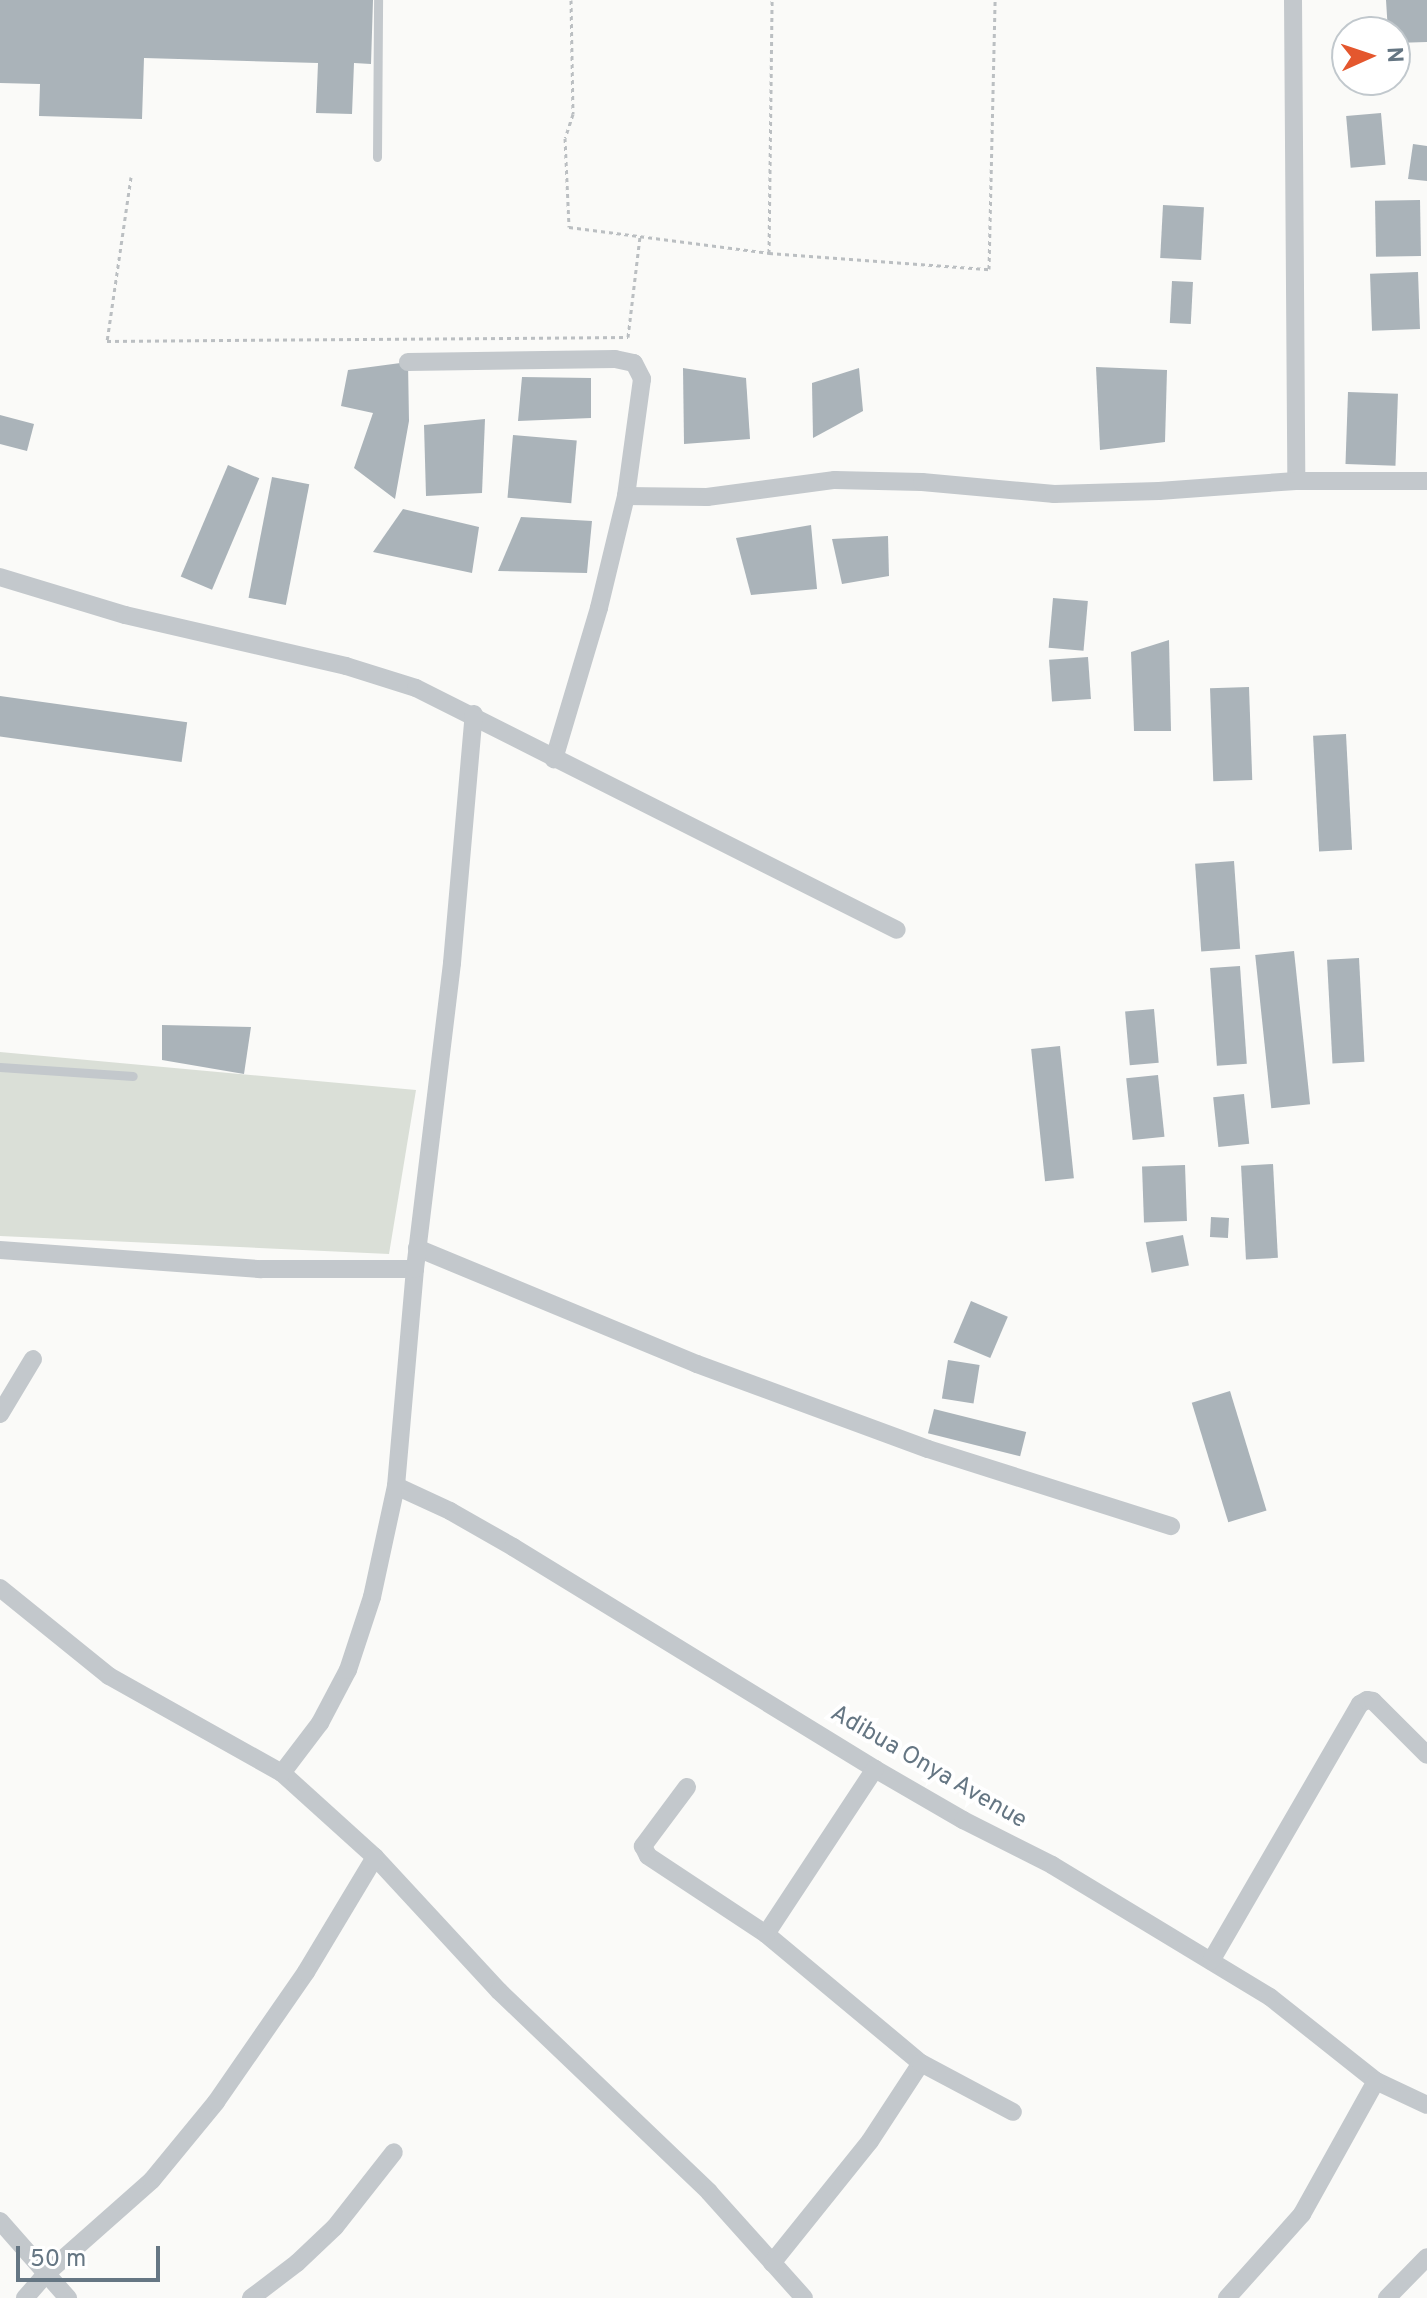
<!DOCTYPE html>
<style>
body{margin:0}
#map{position:relative;width:1427px;height:2298px;overflow:hidden;background:#fafaf8;font-family:Overpass,sans-serif}
div>[style]{position:absolute}
.green>*{inset:0;background:#dadfd7}
.building>*{inset:0;background:#aab3b9;transform-origin:0 0}
.path>*{height:3px;margin-top:-1.5px;transform-origin:0;background:repeating-linear-gradient(90deg,#bbbfc2 0 4px,transparent 0 8px)}
.service>*{height:9px;margin:-4.5px;padding:0 4.5px;transform-origin:4.5px;border-radius:4.5px;background:#c3c8cc}
.minor>*{height:18px;margin:-9px;padding:0 9px;transform-origin:9px;border-radius:9px;background:#c3c8cc}
span{translate:-50% -50%;white-space:nowrap;text-align:center;line-height:1.15;-webkit-text-stroke:8px #fff;paint-order:stroke}
.street-label{font-size:24px;color:#657683}
.north{position:absolute;left:1331px;top:16px;width:80px;height:80px;box-sizing:border-box;background:#fff;border:2px solid #c1c8cd;border-radius:50%;rotate:87deg;font-size:22px;font-weight:700;line-height:32px;text-align:center;color:#657683}
.north::after{content:'';display:block;margin:auto;width:28px;height:36px;background:#e4572e;clip-path:polygon(50% 0,100% 100%,50% 72%,0 100%)}
.scale{position:absolute;left:16px;top:2246px;width:144px;height:36px;box-sizing:border-box;border:4px solid #657683;border-top:0;padding-left:10px;font-size:24px;line-height:28px;white-space:nowrap;color:#657683;-webkit-text-stroke:6px #fff;paint-order:stroke}
</style>
<div id="map">
<div class="green">
<i style="clip-path:polygon(0 1052px,416px 1090px,389px 1254px,0 1236px)"></i>
</div>
<div class="building">
<i style="clip-path:polygon(0 0,373px 0,371px 64px,354px 63px,352px 114px,316px 113px,318px 63px,144px 58px,142px 119px,39px 116px,40px 84px,0 83px)"></i>
<i style="clip-path:polygon(1386px 0,1427px 0,1427px 42px,1395px 43px,1395px 32px,1388px 32px)"></i>
<i style="left:1381px;top:113px;width:52px;height:35px;rotate:85deg"></i>
<i style="clip-path:polygon(1413px 144px,1427px 146px,1427px 181px,1408px 179px)"></i>
<i style="left:1420px;top:200px;width:56px;height:45px;rotate:89deg"></i>
<i style="left:1163px;top:205px;width:41px;height:53px;rotate:3deg"></i>
<i style="left:1418px;top:272px;width:57px;height:48px;rotate:88deg"></i>
<i style="left:1172px;top:281px;width:21px;height:42px;rotate:3deg"></i>
<i style="clip-path:polygon(408px 362px,409px 421px,395px 499px,354px 468px,373px 413px,341px 406px,348px 370px)"></i>
<i style="clip-path:polygon(1096px 367px,1167px 370px,1165px 442px,1100px 450px)"></i>
<i style="clip-path:polygon(683px 368px,746px 378px,750px 439px,684px 444px)"></i>
<i style="clip-path:polygon(859px 368px,863px 411px,813px 438px,812px 383px)"></i>
<i style="clip-path:polygon(522px 377px,591px 378px,591px 418px,518px 421px)"></i>
<i style="left:1348px;top:392px;width:50px;height:72px;rotate:2deg"></i>
<i style="clip-path:polygon(0 415px,34px 424px,27px 451px,0 444px)"></i>
<i style="clip-path:polygon(485px 419px,482px 493px,426px 496px,424px 425px)"></i>
<i style="left:513px;top:435px;width:64px;height:63px;rotate:5deg"></i>
<i style="left:228px;top:465px;width:34px;height:121px;rotate:23deg"></i>
<i style="left:272px;top:477px;width:38px;height:123px;rotate:11deg"></i>
<i style="clip-path:polygon(403px 509px,479px 527px,472px 573px,373px 552px)"></i>
<i style="clip-path:polygon(521px 517px,592px 521px,587px 573px,498px 571px)"></i>
<i style="clip-path:polygon(811px 525px,817px 589px,751px 595px,736px 538px)"></i>
<i style="clip-path:polygon(888px 536px,889px 576px,842px 584px,832px 539px)"></i>
<i style="left:1053px;top:598px;width:35px;height:50px;rotate:5deg"></i>
<i style="clip-path:polygon(1169px 640px,1171px 731px,1134px 731px,1131px 652px)"></i>
<i style="left:1088px;top:657px;width:42px;height:39px;rotate:86deg"></i>
<i style="left:1249px;top:687px;width:93px;height:39px;rotate:88deg"></i>
<i style="left:0;top:696px;width:189px;height:40px;rotate:8deg"></i>
<i style="left:1346px;top:734px;width:116px;height:33px;rotate:87deg"></i>
<i style="left:1234px;top:861px;width:88px;height:39px;rotate:86deg"></i>
<i style="left:1294px;top:951px;width:154px;height:39px;rotate:84deg"></i>
<i style="left:1359px;top:958px;width:104px;height:32px;rotate:87deg"></i>
<i style="left:1240px;top:966px;width:98px;height:30px;rotate:86deg"></i>
<i style="left:1154px;top:1009px;width:54px;height:29px;rotate:85deg"></i>
<i style="clip-path:polygon(162px 1025px,251px 1027px,244px 1074px,162px 1060px)"></i>
<i style="left:1060px;top:1046px;width:133px;height:29px;rotate:84deg"></i>
<i style="left:1158px;top:1075px;width:62px;height:32px;rotate:84deg"></i>
<i style="left:1244px;top:1094px;width:50px;height:31px;rotate:84deg"></i>
<i style="left:1273px;top:1164px;width:94px;height:32px;rotate:87deg"></i>
<i style="left:1185px;top:1165px;width:56px;height:43px;rotate:88deg"></i>
<i style="left:1211px;top:1217px;width:18px;height:20px;rotate:3deg"></i>
<i style="left:1183px;top:1235px;width:31px;height:38px;rotate:79deg"></i>
<i style="left:971px;top:1301px;width:40px;height:45px;rotate:23deg"></i>
<i style="left:948px;top:1360px;width:32px;height:39px;rotate:9deg"></i>
<i style="left:1230px;top:1391px;width:125px;height:40px;rotate:73deg"></i>
<i style="left:934px;top:1409px;width:95px;height:25px;rotate:14deg"></i>
</div>
<div class="path">
<i style="left:571px;top:0;width:114px;rotate:89deg"></i>
<i style="left:573px;top:114px;width:25px;rotate:108deg"></i>
<i style="left:565px;top:138px;width:89px;rotate:87.4deg"></i>
<i style="left:569px;top:227px;width:202px;rotate:7.4deg"></i>
<i style="left:769px;top:253px;width:253px;rotate:-89.3deg"></i>
<i style="left:131px;top:177px;width:166px;rotate:98.3deg"></i>
<i style="left:107px;top:341px;width:521px;rotate:-0.44deg"></i>
<i style="left:628px;top:337px;width:102px;rotate:-83.2deg"></i>
<i style="left:769px;top:253px;width:221px;rotate:4.2deg"></i>
<i style="left:989px;top:269px;width:269px;rotate:-88.7deg"></i>
</div>
<div class="service">
<i style="left:377px;top:157px;width:157px;rotate:-89.6deg"></i>
<i style="left:0;top:1067px;width:133px;rotate:3.9deg"></i>
</div>
<div class="minor">
<i style="left:1293px;top:0;width:481px;rotate:89.6deg"></i>
<i style="left:408px;top:362px;width:207px;rotate:-0.8deg"></i>
<i style="left:615px;top:359px;width:19px;rotate:12deg"></i>
<i style="left:634px;top:363px;width:18px;rotate:63deg"></i>
<i style="left:642px;top:379px;width:118px;rotate:97.8deg"></i>
<i style="left:626px;top:496px;width:115px;rotate:103.6deg"></i>
<i style="left:599px;top:608px;width:158px;rotate:106.6deg"></i>
<i style="left:626px;top:496px;width:81px;rotate:0.7deg"></i>
<i style="left:707px;top:497px;width:129px;rotate:-7.6deg"></i>
<i style="left:835px;top:480px;width:87px;rotate:1.3deg"></i>
<i style="left:922px;top:482px;width:133px;rotate:5.2deg"></i>
<i style="left:1054px;top:494px;width:105px;rotate:-1.6deg"></i>
<i style="left:1159px;top:491px;width:137px;rotate:-4.2deg"></i>
<i style="left:1296px;top:481px;width:131px"></i>
<i style="left:0;top:577px;width:131px;rotate:16.9deg"></i>
<i style="left:125px;top:615px;width:227px;rotate:13deg"></i>
<i style="left:346px;top:666px;width:73px;rotate:17.4deg"></i>
<i style="left:416px;top:688px;width:538px;rotate:26.71deg"></i>
<i style="left:417px;top:1248px;width:303px;rotate:22.5deg"></i>
<i style="left:697px;top:1364px;width:246px;rotate:20.2deg"></i>
<i style="left:928px;top:1449px;width:255px;rotate:17.6deg"></i>
<i style="left:0;top:1250px;width:262px;rotate:4.2deg"></i>
<i style="left:261px;top:1269px;width:154px"></i>
<i style="left:0;top:1414px;width:64px;rotate:-59deg"></i>
<i style="left:396px;top:1486px;width:60px;rotate:24.8deg"></i>
<i style="left:450px;top:1511px;width:73px;rotate:29.7deg"></i>
<i style="left:513px;top:1547px;width:425px;rotate:31.5deg"></i>
<i style="left:875px;top:1769px;width:102px;rotate:30.1deg"></i>
<i style="left:963px;top:1820px;width:100px;rotate:26.8deg"></i>
<i style="left:1052px;top:1865px;width:255px;rotate:31.2deg"></i>
<i style="left:1270px;top:1997px;width:135px;rotate:38.4deg"></i>
<i style="left:1376px;top:2081px;width:56px;rotate:25.2deg"></i>
<i style="left:0;top:1588px;width:140px;rotate:38.9deg"></i>
<i style="left:109px;top:1676px;width:198px;rotate:29.3deg"></i>
<i style="left:282px;top:1773px;width:125px;rotate:42.1deg"></i>
<i style="left:375px;top:1857px;width:183px;rotate:47.2deg"></i>
<i style="left:499px;top:1991px;width:291px;rotate:43.7deg"></i>
<i style="left:709px;top:2192px;width:142px;rotate:48.1deg"></i>
<i style="left:282px;top:1773px;width:63px;rotate:-52.8deg"></i>
<i style="left:320px;top:1723px;width:60px;rotate:-62.2deg"></i>
<i style="left:348px;top:1670px;width:77px;rotate:-71.8deg"></i>
<i style="left:372px;top:1597px;width:114px;rotate:-77.8deg"></i>
<i style="left:396px;top:1486px;width:218px;rotate:-85deg"></i>
<i style="left:415px;top:1269px;width:308px;rotate:-83.1deg"></i>
<i style="left:452px;top:963px;width:250px;rotate:-85deg"></i>
<i style="left:687px;top:1787px;width:74px;rotate:126.7deg"></i>
<i style="left:643px;top:1846px;width:11px;rotate:63deg"></i>
<i style="left:648px;top:1856px;width:141px;rotate:33.5deg"></i>
<i style="left:766px;top:1934px;width:202px;rotate:39.8deg"></i>
<i style="left:766px;top:1934px;width:198px;rotate:-56.6deg"></i>
<i style="left:1211px;top:1961px;width:297px;rotate:-59.9deg"></i>
<i style="left:1360px;top:1704px;width:8px;rotate:-30deg"></i>
<i style="left:1367px;top:1700px;width:6px;rotate:9deg"></i>
<i style="left:1373px;top:1701px;width:76px;rotate:45deg"></i>
<i style="left:0;top:2221px;width:103px;rotate:48.6deg"></i>
<i style="left:772px;top:2263px;width:156px;rotate:-51.2deg"></i>
<i style="left:870px;top:2141px;width:93px;rotate:-56.8deg"></i>
<i style="left:921px;top:2063px;width:104px;rotate:28deg"></i>
<i style="left:25px;top:2298px;width:33px;rotate:-49deg"></i>
<i style="left:47px;top:2273px;width:140px;rotate:-41.5deg"></i>
<i style="left:152px;top:2180px;width:101px;rotate:-50.6deg"></i>
<i style="left:216px;top:2102px;width:158px;rotate:-55.3deg"></i>
<i style="left:306px;top:1972px;width:134px;rotate:-59deg"></i>
<i style="left:251px;top:2298px;width:58px;rotate:-37.3deg"></i>
<i style="left:297px;top:2263px;width:52px;rotate:-43.5deg"></i>
<i style="left:335px;top:2227px;width:95px;rotate:-51.8deg"></i>
<i style="left:1227px;top:2298px;width:113px;rotate:-48.2deg"></i>
<i style="left:1302px;top:2214px;width:152px;rotate:-60.9deg"></i>
<i style="left:1387px;top:2298px;width:57px;rotate:-45.7deg"></i>
</div>
<div class="street-label">
<span style="left:928px;top:1768px;rotate:30deg">Adibua Onya Avenue</span>
</div>
<div class="north">N</div>
<div class="scale">50 m</div>
</div>
